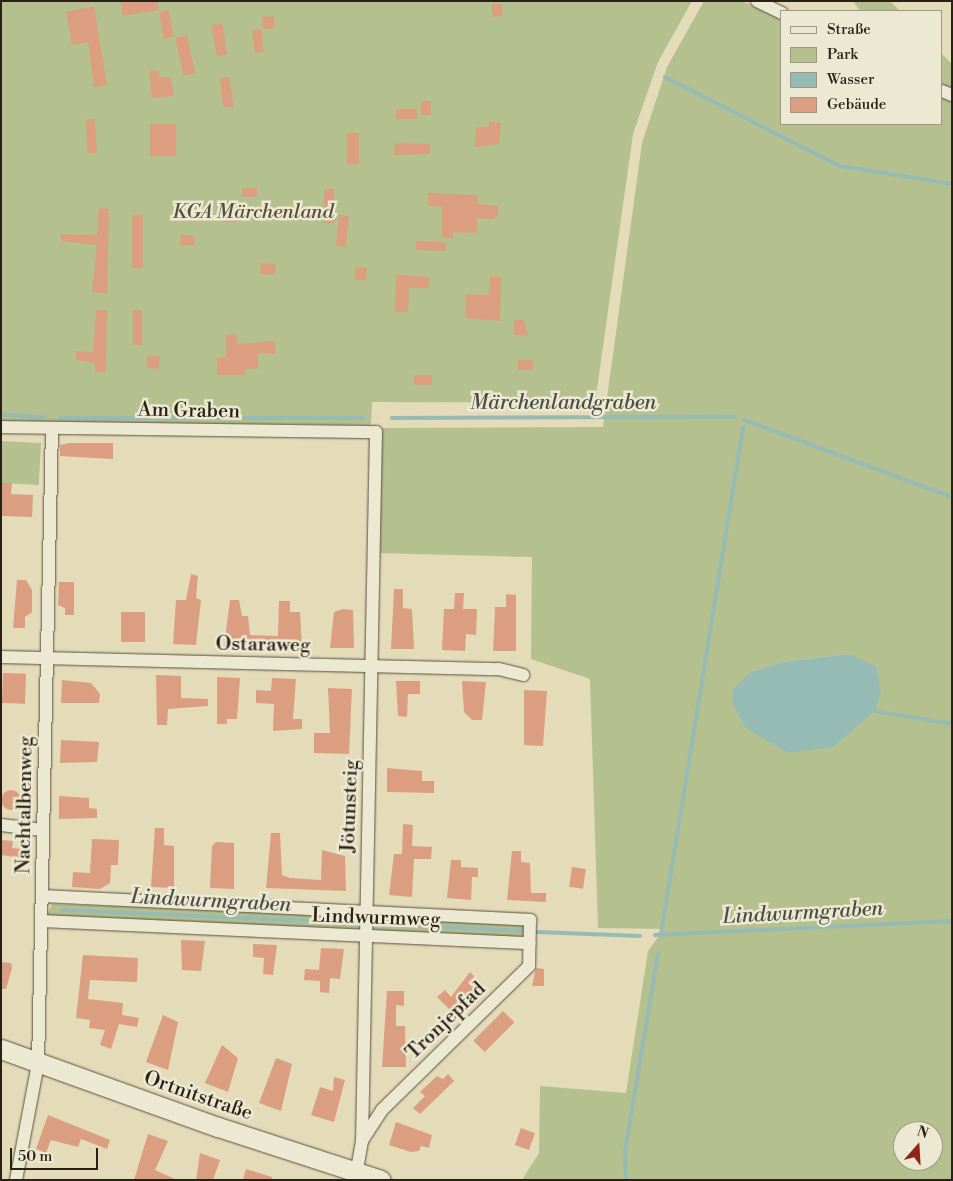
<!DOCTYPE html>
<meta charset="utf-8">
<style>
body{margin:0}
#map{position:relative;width:953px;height:1181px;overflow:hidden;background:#e4dbb9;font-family:"Libre Bodoni",serif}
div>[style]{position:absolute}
.green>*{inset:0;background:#b5c08f;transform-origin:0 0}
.water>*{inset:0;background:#96bbb4}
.stream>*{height:4px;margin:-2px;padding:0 2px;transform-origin:2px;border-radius:2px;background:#96bbb4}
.building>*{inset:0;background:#dc9e80;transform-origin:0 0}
.round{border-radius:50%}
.roads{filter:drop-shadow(0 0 1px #584f3f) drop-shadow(0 0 1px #584f3f)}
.street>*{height:12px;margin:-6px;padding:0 6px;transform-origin:6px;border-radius:6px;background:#ede8d2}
.secondary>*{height:19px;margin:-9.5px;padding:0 9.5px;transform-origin:9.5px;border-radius:9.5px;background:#ede8d2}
span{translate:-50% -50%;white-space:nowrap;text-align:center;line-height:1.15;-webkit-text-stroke:5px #ede8d2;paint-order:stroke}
.park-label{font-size:20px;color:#53503a;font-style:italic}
.street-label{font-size:20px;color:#292016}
.water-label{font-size:21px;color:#4a4e45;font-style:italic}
.frame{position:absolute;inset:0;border:2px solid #292016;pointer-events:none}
.legend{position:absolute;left:780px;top:10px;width:162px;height:115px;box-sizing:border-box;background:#ede8d2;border:1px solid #9f9887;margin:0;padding:6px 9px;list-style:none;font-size:15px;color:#292016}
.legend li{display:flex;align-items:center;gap:10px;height:25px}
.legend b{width:25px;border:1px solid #9f9887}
.north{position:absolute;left:893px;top:1121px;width:50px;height:50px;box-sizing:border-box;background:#ede8d2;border:1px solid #9f9887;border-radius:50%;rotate:19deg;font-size:14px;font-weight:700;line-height:20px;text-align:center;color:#292016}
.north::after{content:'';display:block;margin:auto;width:18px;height:22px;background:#8f2418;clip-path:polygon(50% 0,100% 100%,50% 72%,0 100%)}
.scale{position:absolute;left:10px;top:1148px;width:88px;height:22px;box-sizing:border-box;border:2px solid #292016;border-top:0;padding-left:6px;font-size:15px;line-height:18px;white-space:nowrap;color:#292016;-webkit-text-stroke:4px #ede8d2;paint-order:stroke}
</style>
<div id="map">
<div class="green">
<i style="clip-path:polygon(1px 1px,692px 1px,658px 62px,633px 134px,595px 403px,372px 402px,371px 425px,1px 422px)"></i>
<i style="clip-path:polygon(evenodd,704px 1px,742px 1px,782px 20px,782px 124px,942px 124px,942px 54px,952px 64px,952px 1180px,522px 1180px,539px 1153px,540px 1086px,626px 1093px,648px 951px,664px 929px,598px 928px,590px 679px,531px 659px,532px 557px,378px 553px,382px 428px,603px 427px,642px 143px,667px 67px,704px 1px,848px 654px,875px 711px,834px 747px,751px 672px,783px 662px,848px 654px,704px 1px,903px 1131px,933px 1131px,933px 1161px,903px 1161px,903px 1131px)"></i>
<i style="clip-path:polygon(853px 1px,890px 1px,900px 11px,860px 11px)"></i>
<i style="left:1px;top:441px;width:40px;height:42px;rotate:3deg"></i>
<i style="clip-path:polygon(52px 904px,351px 913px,361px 924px,356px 933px,47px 916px)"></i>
<i style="clip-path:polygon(372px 915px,523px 923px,527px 926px,526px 939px,370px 932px)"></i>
</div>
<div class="water">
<i style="clip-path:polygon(848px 654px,876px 666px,881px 692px,875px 711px,834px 747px,788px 753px,747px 729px,733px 706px,732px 690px,751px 672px,783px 662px)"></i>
</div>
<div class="stream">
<i style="left:665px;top:77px;width:196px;rotate:27deg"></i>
<i style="left:840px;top:166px;width:113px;rotate:9.1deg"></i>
<i style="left:1px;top:415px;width:43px;rotate:2.7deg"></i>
<i style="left:60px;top:418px;width:304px"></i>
<i style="left:392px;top:418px;width:343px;rotate:-0.2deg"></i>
<i style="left:744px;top:420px;width:222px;rotate:20.3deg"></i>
<i style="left:875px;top:711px;width:78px;rotate:9.6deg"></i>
<i style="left:62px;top:910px;width:296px;rotate:2.5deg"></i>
<i style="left:378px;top:924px;width:146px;rotate:2.7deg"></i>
<i style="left:537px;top:932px;width:103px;rotate:2.2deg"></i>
<i style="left:661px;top:934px;width:513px;rotate:-80.79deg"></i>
<i style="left:655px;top:935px;width:297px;rotate:-2.7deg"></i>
<i style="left:626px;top:1180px;width:29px;rotate:-92deg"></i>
<i style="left:625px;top:1151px;width:200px;rotate:-80.5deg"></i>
</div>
<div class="building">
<i style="clip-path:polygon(120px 1px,157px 1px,159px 10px,123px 16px)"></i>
<i style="clip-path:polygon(491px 4px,502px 4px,503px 16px,493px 17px)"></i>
<i style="clip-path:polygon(94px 6px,107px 85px,94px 87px,88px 42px,72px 45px,66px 12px)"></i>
<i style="left:169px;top:10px;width:27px;height:10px;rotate:80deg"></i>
<i style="left:274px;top:16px;width:12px;height:12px;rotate:85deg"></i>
<i style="clip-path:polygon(223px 24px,227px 55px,217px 56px,211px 25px)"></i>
<i style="left:261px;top:29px;width:23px;height:9px;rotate:83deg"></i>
<i style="left:187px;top:35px;width:39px;height:12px;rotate:78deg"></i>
<i style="clip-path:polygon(158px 70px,159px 78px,171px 77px,174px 96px,152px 98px,149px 71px)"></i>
<i style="clip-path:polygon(229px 77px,234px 107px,223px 107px,220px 78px)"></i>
<i style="left:421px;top:101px;width:10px;height:14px"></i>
<i style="left:396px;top:109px;width:21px;height:10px"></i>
<i style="left:95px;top:119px;width:34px;height:9px;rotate:87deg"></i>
<i style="clip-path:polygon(489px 122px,501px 123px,499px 144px,475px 147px,476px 127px,489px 127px)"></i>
<i style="left:176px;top:124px;width:32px;height:26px;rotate:90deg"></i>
<i style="left:347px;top:133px;width:12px;height:31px"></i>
<i style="clip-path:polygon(395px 143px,430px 144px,430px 154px,394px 155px)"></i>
<i style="left:242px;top:188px;width:15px;height:9px"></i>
<i style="left:324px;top:189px;width:10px;height:34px"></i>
<i style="clip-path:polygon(428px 193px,477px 195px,477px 204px,498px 206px,498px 215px,493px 219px,477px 218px,477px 233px,453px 232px,453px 238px,442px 238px,442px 206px,428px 206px)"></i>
<i style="clip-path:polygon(99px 208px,109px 209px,107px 293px,92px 292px,97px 245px,61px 241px,61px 234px,97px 235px)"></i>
<i style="left:223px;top:209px;width:13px;height:13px"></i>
<i style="left:132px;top:215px;width:11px;height:53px"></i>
<i style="left:339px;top:215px;width:10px;height:31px;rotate:6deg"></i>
<i style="left:181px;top:235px;width:14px;height:10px;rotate:4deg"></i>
<i style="left:416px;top:241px;width:30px;height:9px;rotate:2deg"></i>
<i style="left:261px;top:263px;width:15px;height:11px;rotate:4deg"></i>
<i style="clip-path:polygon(355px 267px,367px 268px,366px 280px,355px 280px)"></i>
<i style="clip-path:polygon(396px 275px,429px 277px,429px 288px,409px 288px,408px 312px,395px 312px)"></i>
<i style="clip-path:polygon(490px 277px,501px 277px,500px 321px,465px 318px,466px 294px,489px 295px)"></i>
<i style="clip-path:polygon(96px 310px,107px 310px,106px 372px,95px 372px,95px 363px,76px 360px,76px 351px,93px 352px)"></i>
<i style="left:133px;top:310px;width:9px;height:35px"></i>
<i style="clip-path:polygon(514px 320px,524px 320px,528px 336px,514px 335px)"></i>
<i style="clip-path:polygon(226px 334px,237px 335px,237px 344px,275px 341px,275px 354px,258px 353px,258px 369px,245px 369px,245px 375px,217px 375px,217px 358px,226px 358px)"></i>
<i style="clip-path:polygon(147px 356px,160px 356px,159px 369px,147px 368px)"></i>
<i style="left:518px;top:360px;width:15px;height:10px"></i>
<i style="left:414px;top:375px;width:18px;height:10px"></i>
<i style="clip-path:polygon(69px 443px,113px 443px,113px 459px,60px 456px,60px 445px)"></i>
<i style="clip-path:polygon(1px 483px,12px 483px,11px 494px,33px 495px,32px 517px,1px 516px)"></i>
<i style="clip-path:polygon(191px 574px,198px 576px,196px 598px,201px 600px,196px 645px,173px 644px,176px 600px,186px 600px)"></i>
<i style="clip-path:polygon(17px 580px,26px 580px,32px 590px,32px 612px,25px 617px,25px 628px,13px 628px)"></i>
<i style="clip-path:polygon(59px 582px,74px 582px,74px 615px,65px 615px,65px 608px,58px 605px)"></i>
<i style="clip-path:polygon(394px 589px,403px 589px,403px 608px,412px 609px,414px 649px,391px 649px)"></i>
<i style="clip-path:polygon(455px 593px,464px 593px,463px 609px,477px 609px,476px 635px,466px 634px,465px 651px,442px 650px,444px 609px,454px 609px)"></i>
<i style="clip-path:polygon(506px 594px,516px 595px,516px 651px,493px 651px,495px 607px,511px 607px,506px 607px)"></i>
<i style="clip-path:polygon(230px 600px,239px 600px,242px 616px,248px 616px,250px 635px,278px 636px,279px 601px,290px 601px,290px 612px,300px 612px,302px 647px,224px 646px)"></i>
<i style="clip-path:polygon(343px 609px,353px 610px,354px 648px,330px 648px,334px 612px)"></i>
<i style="left:121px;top:612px;width:24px;height:30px"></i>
<i style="left:3px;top:673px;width:23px;height:30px;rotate:2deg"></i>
<i style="clip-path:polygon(156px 675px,181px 676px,181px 698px,208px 699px,208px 706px,168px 709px,167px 725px,157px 725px)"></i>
<i style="clip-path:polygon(217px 677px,240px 678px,237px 719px,227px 719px,227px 724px,217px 724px)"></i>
<i style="clip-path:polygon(272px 678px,296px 679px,293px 719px,302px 719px,302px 729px,273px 731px,274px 704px,256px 703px,256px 690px,271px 691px)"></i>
<i style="clip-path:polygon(62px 680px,91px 683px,100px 694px,99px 703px,61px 703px)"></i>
<i style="clip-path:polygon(396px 681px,420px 681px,420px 694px,408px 694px,407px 717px,398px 716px)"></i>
<i style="clip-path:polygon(462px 681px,486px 682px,482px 720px,472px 720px,464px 712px)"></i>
<i style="clip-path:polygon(328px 688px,352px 689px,349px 754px,314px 753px,314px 733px,330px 733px)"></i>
<i style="clip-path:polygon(524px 690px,547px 691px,543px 746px,524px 745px)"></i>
<i style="clip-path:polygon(61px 740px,99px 742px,97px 762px,60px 763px)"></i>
<i style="clip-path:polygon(387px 768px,422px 771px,422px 781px,434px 781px,434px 793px,387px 792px)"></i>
<i class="round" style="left:1px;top:790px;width:20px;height:20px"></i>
<i style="clip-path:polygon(59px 796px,89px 798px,89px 808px,97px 809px,97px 818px,59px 819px)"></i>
<i style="clip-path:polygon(403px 824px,413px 825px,412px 846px,432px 847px,431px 859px,414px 859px,412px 897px,389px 895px,394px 854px,402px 854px)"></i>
<i style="clip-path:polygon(155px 828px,164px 828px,164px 845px,174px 846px,174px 888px,151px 887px)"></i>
<i style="clip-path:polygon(271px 833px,280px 833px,282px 875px,290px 878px,321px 880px,322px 850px,345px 856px,346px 891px,266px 888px)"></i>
<i style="clip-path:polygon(92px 839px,119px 840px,118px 865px,111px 865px,110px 883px,100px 889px,72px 887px,73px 872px,90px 873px)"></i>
<i style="clip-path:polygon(1px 840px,13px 841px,12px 848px,22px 849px,21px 858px,1px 855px)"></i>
<i style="clip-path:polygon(216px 842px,234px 843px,234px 889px,210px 888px,212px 846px)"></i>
<i style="clip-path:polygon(512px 851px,521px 851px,521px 862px,530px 863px,531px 893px,546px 893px,546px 902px,507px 900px)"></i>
<i style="clip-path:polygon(451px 860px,461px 860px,461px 867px,478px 868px,478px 877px,472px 877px,471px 900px,447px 898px)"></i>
<i style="left:572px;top:867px;width:14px;height:20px;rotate:8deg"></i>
<i style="clip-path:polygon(181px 940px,205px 941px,201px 971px,182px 970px)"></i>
<i style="clip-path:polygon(253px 944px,277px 945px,273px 975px,263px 974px,264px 958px,253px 957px)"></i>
<i style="clip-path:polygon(321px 948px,344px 949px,340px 979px,330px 978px,329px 993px,320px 992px,320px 981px,304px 980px,305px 969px,319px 970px)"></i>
<i style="clip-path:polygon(83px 955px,138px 958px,137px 982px,90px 980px,88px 999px,123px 1003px,122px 1015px,139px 1018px,137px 1027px,119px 1024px,111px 1049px,100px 1045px,105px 1030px,89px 1028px,90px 1020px,76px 1018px)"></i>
<i style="clip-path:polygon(1px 962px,11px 963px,12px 968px,6px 989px,1px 989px)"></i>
<i style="clip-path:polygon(536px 968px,544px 969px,544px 986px,532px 986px)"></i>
<i style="clip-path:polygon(470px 972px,483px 985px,454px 1014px,437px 997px,445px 990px,451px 997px)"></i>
<i style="clip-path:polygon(387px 991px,404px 991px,404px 1006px,396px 1005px,396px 1026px,405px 1026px,406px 1067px,382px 1067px)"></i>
<i style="left:503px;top:1011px;width:16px;height:42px;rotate:45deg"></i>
<i style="clip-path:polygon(163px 1015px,178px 1022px,168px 1070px,146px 1062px)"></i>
<i style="clip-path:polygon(222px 1045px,238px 1058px,228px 1092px,205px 1083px)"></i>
<i style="clip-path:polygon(276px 1058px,292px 1064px,281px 1111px,259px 1103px)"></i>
<i style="clip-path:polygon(448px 1074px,454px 1081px,420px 1114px,413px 1108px,425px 1096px,420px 1092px,437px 1076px,443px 1079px)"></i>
<i style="clip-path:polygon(334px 1077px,345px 1080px,334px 1122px,311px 1115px,320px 1087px,333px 1091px)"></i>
<i style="clip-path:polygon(48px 1115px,110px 1140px,107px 1149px,81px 1139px,78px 1147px,51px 1140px,46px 1153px,36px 1149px)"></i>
<i style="clip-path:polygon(396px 1122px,432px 1135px,429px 1148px,421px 1146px,419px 1151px,411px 1152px,389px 1145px)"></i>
<i style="left:521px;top:1128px;width:15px;height:18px;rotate:20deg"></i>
<i style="clip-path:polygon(148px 1134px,168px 1141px,155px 1170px,177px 1180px,134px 1180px)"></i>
<i style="clip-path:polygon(200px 1153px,220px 1160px,213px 1180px,196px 1180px)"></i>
<i style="clip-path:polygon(246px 1169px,272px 1177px,272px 1180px,243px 1180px)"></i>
</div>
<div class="roads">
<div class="street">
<i style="left:757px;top:1px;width:28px;rotate:26deg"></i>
<i style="left:942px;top:91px;width:11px;rotate:22deg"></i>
<i style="left:1px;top:427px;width:375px;rotate:0.8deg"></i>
<i style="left:376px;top:432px;width:709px;rotate:91.13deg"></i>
<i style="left:362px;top:1141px;width:40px;rotate:100deg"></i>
<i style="left:1px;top:657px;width:498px;rotate:1.4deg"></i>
<i style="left:499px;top:669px;width:25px;rotate:14deg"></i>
<i style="left:1px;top:825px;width:42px;rotate:6.8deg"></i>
<i style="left:43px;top:896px;width:488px;rotate:2.8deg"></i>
<i style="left:530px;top:920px;width:46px;rotate:91.2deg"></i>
<i style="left:529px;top:966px;width:206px;rotate:135.6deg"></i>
<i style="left:382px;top:1110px;width:37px;rotate:123deg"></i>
<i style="left:42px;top:921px;width:488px;rotate:2.6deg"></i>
<i style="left:16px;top:1180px;width:118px;rotate:-79.3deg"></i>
<i style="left:38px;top:1064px;width:636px;rotate:-88.74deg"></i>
</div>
<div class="secondary">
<i style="left:1px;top:1049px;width:231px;rotate:19.8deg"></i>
<i style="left:218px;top:1127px;width:171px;rotate:18deg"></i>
</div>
</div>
<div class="park-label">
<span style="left:253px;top:212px">KGA Märchenland</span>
</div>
<div class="street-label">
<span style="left:189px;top:411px;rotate:1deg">Am Graben</span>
<span style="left:263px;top:645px;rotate:1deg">Ostaraweg</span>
<span style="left:25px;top:805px;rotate:-89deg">Nachtalbenweg</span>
<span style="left:350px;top:806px;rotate:-88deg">Jötunsteig</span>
<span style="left:376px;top:918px;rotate:2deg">Lindwurmweg</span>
<span style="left:446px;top:1021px;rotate:-44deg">Tronjepfad</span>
<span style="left:198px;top:1096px;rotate:19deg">Ortnitstraße</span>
</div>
<div class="water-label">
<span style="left:563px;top:403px">Märchenlandgraben</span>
<span style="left:211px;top:901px;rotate:3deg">Lindwurmgraben</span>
<span style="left:803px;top:913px;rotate:-3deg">Lindwurmgraben</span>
</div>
<div class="frame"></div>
<ul class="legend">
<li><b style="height:6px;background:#ede8d2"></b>Straße</li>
<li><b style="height:14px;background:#b5c08f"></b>Park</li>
<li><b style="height:14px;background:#96bbb4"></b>Wasser</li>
<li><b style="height:14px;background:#dc9e80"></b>Gebäude</li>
</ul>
<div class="north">N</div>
<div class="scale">50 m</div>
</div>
